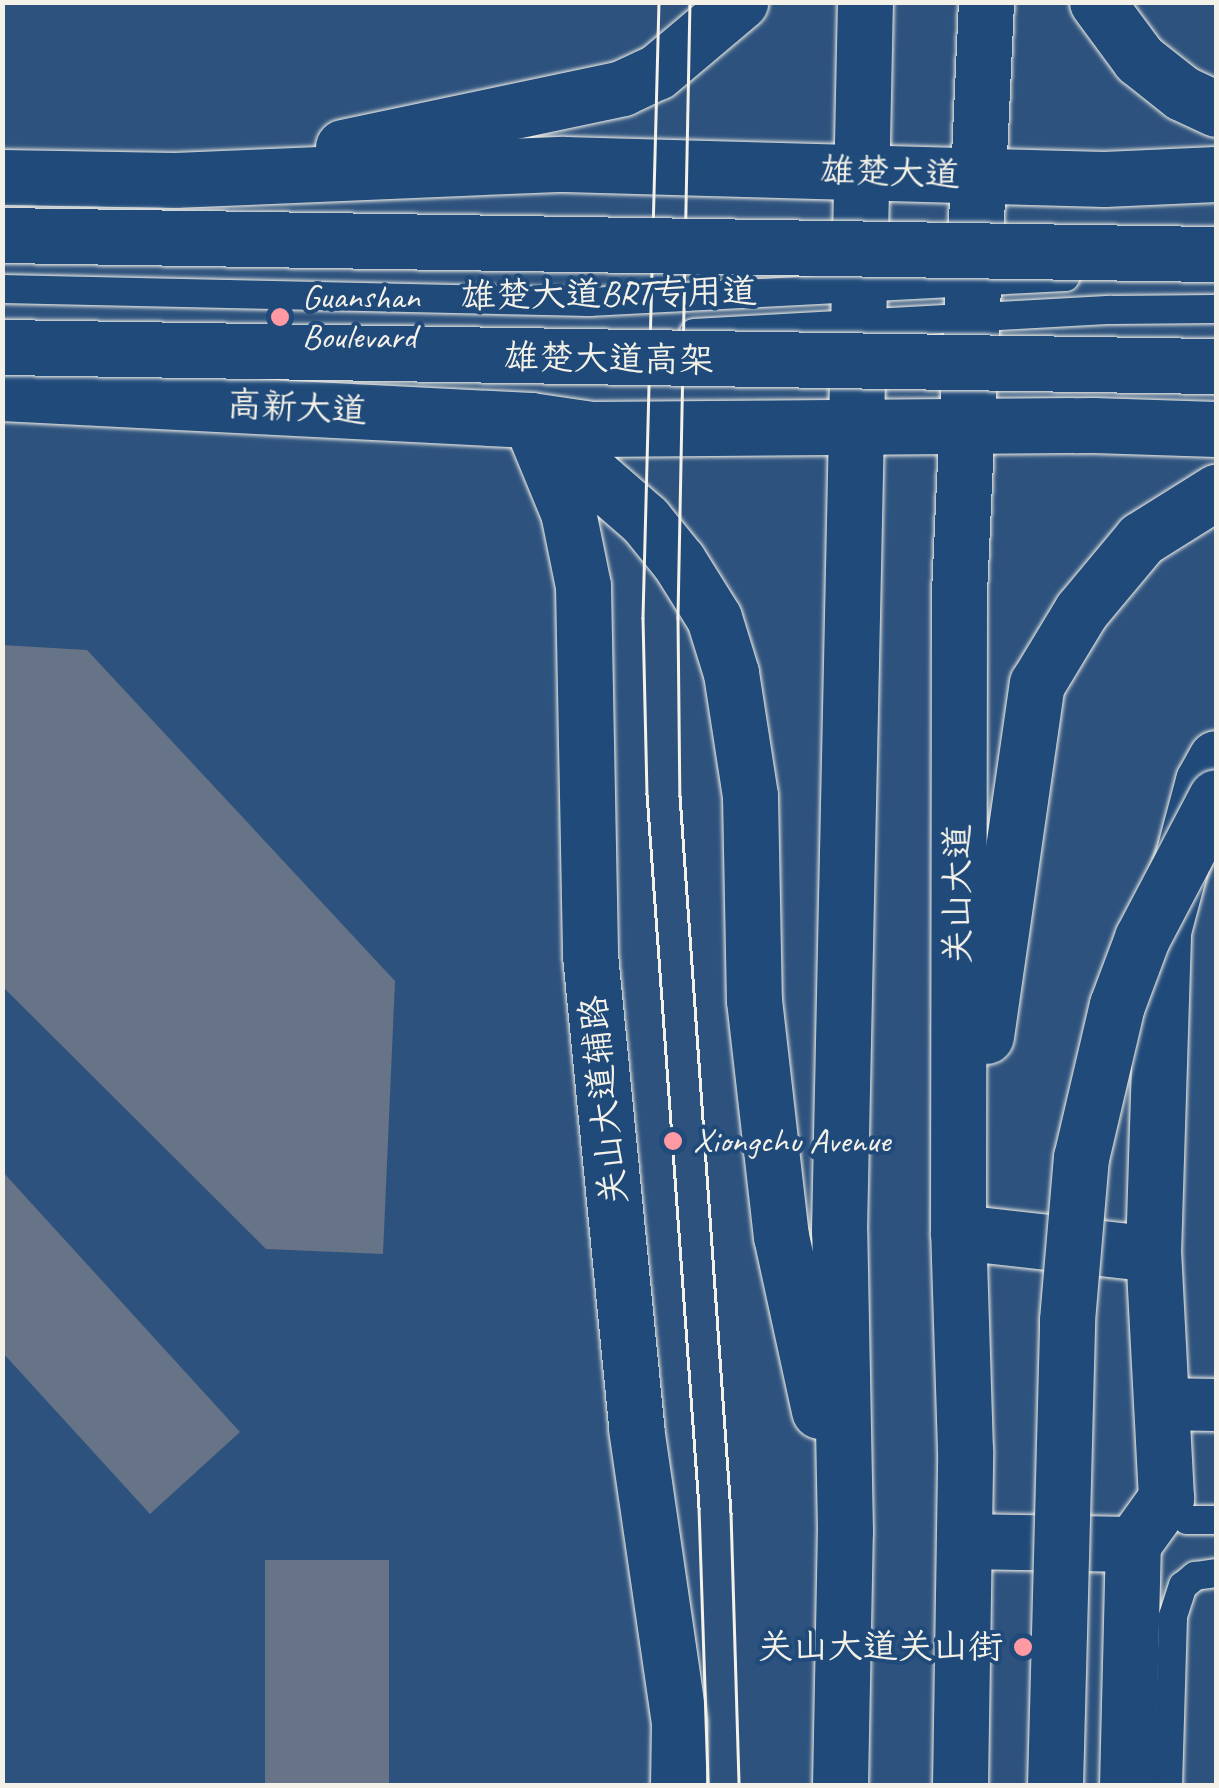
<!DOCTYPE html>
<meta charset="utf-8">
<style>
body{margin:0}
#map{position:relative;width:1219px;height:1788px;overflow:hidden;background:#2d527d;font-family:Caveat,"LXGW WenKai TC",sans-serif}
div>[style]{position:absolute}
.building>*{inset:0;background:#677387;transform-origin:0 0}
.roads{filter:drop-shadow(0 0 2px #f4f1e8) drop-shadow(0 0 2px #f4f1e8)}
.service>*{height:28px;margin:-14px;padding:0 14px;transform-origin:14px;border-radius:14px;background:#1f4a7a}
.minor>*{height:52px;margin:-26px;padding:0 26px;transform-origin:26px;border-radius:26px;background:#1f4a7a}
.secondary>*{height:55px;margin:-27.5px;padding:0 27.5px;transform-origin:27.5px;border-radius:27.5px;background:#1f4a7a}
.primary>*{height:55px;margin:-27.5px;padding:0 27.5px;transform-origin:27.5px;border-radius:27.5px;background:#1f4a7a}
.tram>*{height:2.5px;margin:-1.25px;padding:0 1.25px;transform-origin:1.25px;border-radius:1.25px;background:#f4f1e8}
.bridges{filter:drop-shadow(0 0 2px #f4f1e8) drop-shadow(0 0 2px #f4f1e8)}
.trunk-bridge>*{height:55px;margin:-27.5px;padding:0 27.5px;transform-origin:27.5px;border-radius:27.5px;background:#1f4a7a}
.dots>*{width:28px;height:28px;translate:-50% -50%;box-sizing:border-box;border:5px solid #1f4a7a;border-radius:50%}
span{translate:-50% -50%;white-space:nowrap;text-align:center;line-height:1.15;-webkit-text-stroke:8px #1f4a7a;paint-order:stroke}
.street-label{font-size:35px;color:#f4f1e8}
.poi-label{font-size:35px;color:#f4f1e8}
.left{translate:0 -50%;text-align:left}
.right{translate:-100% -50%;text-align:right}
.frame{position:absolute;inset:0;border:5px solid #f4f1e8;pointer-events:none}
</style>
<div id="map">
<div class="building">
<i style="clip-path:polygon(2px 645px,87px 650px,395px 981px,383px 1254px,266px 1249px,2px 986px)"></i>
<i style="clip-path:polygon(2px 1171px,240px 1432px,150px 1514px,2px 1352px)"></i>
<i style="left:265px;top:1560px;width:124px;height:226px"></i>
</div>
<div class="roads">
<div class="service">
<i style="left:2px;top:289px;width:587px;rotate:1.27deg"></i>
<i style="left:589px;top:302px;width:477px;rotate:-3deg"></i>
<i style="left:694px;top:333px;width:418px;rotate:-3.2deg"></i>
<i style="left:1111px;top:310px;width:105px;rotate:-0.5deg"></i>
<i style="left:1166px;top:1498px;width:30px;rotate:46deg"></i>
<i style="left:1187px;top:1520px;width:29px"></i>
<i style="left:1168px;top:1786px;width:170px;rotate:-88.3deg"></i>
<i style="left:1173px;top:1616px;width:32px;rotate:-72deg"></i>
<i style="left:1183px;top:1586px;width:16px;rotate:-40deg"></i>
<i style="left:1195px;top:1576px;width:21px;rotate:-8deg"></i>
</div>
<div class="minor">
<i style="left:1161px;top:1404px;width:55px;rotate:1deg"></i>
</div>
<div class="secondary">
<i style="left:530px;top:420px;width:100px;rotate:67.6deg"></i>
<i style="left:568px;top:512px;width:76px;rotate:78.5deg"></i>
<i style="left:583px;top:586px;width:369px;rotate:88.9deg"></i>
<i style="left:590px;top:955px;width:475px;rotate:84.4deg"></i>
<i style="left:636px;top:1428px;width:298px;rotate:81.7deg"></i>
<i style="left:679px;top:1723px;width:63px;rotate:90.9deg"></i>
<i style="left:1127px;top:1786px;width:242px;rotate:-88.6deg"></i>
<i style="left:1133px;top:1544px;width:57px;rotate:-54.3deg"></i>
<i style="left:1166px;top:1498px;width:244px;rotate:-93deg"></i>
<i style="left:1153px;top:1254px;width:323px;rotate:-88.2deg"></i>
<i style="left:1163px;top:931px;width:155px;rotate:-75.1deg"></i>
<i style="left:1203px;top:781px;width:26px;rotate:-61deg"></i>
</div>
<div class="primary">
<i style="left:1097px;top:2px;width:71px;rotate:53.6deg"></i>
<i style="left:1139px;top:59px;width:55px;rotate:38.3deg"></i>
<i style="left:1182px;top:93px;width:38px;rotate:25deg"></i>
<i style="left:343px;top:147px;width:285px;rotate:-11.9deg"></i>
<i style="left:622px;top:88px;width:38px;rotate:-25deg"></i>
<i style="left:657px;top:72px;width:109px;rotate:-40.1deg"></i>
<i style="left:2px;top:177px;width:173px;rotate:1deg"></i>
<i style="left:175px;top:180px;width:389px;rotate:-2.4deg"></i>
<i style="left:564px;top:164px;width:540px;rotate:1.59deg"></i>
<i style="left:1104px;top:179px;width:112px;rotate:-2.6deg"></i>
<i style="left:2px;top:393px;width:529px;rotate:2.93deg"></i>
<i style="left:530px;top:420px;width:62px;rotate:8.4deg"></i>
<i style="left:591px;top:429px;width:502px;rotate:-0.46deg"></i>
<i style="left:1093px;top:425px;width:123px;rotate:1.9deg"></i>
<i style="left:530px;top:420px;width:152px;rotate:41deg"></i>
<i style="left:645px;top:520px;width:54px;rotate:51deg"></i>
<i style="left:679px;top:562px;width:66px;rotate:58deg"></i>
<i style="left:714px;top:618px;width:58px;rotate:72.8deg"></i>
<i style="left:731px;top:673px;width:124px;rotate:81.2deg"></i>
<i style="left:750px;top:796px;width:204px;rotate:88.9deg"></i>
<i style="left:754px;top:1000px;width:238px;rotate:83.5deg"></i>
<i style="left:781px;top:1236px;width:179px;rotate:77.7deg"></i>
<i style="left:986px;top:1036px;width:356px;rotate:-81.8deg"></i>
<i style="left:1037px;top:684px;width:85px;rotate:-58.9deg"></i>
<i style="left:1081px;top:611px;width:94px;rotate:-50.2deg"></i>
<i style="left:1141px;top:539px;width:89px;rotate:-32.1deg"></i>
<i style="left:958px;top:1232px;width:196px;rotate:6.4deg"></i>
<i style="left:964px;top:1541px;width:169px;rotate:1deg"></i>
<i style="left:840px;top:1786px;width:255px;rotate:-88.9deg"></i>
<i style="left:845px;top:1531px;width:300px;rotate:-91.1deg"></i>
<i style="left:839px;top:1231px;width:1229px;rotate:-88.79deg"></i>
<i style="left:960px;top:1786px;width:336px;rotate:-89.1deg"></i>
<i style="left:965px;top:1450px;width:218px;rotate:-91.8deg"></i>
<i style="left:958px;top:1232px;width:640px;rotate:-89.91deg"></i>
<i style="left:959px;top:592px;width:591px;rotate:-87.38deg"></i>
</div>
</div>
<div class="tram">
<i style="left:659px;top:2px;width:616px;rotate:91.49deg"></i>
<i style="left:643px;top:618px;width:176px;rotate:88.7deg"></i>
<i style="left:647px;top:794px;width:716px;rotate:85.83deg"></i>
<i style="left:699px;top:1508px;width:278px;rotate:88.1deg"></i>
<i style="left:690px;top:2px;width:616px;rotate:91.12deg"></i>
<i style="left:678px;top:618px;width:178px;rotate:89.4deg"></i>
<i style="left:680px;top:796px;width:719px;rotate:85.93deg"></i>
<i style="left:731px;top:1513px;width:273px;rotate:88.3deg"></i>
</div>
<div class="bridges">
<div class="trunk-bridge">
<i style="left:2px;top:235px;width:1214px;rotate:0.9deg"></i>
<i style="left:2px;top:347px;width:1214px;rotate:0.9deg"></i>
<i style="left:1055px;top:1786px;width:466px;rotate:-88.5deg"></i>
<i style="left:1067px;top:1320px;width:163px;rotate:-85.1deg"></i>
<i style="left:1081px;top:1158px;width:157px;rotate:-76.8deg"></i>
<i style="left:1117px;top:1005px;width:72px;rotate:-69.5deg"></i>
<i style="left:1142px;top:938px;width:159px;rotate:-62.3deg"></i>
</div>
</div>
<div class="dots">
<i style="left:280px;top:317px;background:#ff9aa2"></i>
<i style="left:673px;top:1141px;background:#ff9aa2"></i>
<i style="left:1023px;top:1647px;background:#ff9aa2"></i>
</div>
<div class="street-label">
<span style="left:890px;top:173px;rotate:2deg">雄楚大道</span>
<span style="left:609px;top:294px;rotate:-1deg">雄楚大道BRT专用道</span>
<span style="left:609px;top:359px;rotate:1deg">雄楚大道高架</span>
<span style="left:297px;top:408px;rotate:3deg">高新大道</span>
<span style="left:958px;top:894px;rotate:-90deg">关山大道</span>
<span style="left:604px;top:1100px;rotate:-96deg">关山大道辅路</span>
</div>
<div class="poi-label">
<span class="left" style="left:302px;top:317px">Guanshan<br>Boulevard</span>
<span class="left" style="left:693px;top:1141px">Xiongchu Avenue</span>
<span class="right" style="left:1003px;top:1647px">关山大道关山街</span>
</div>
<div class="frame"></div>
</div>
